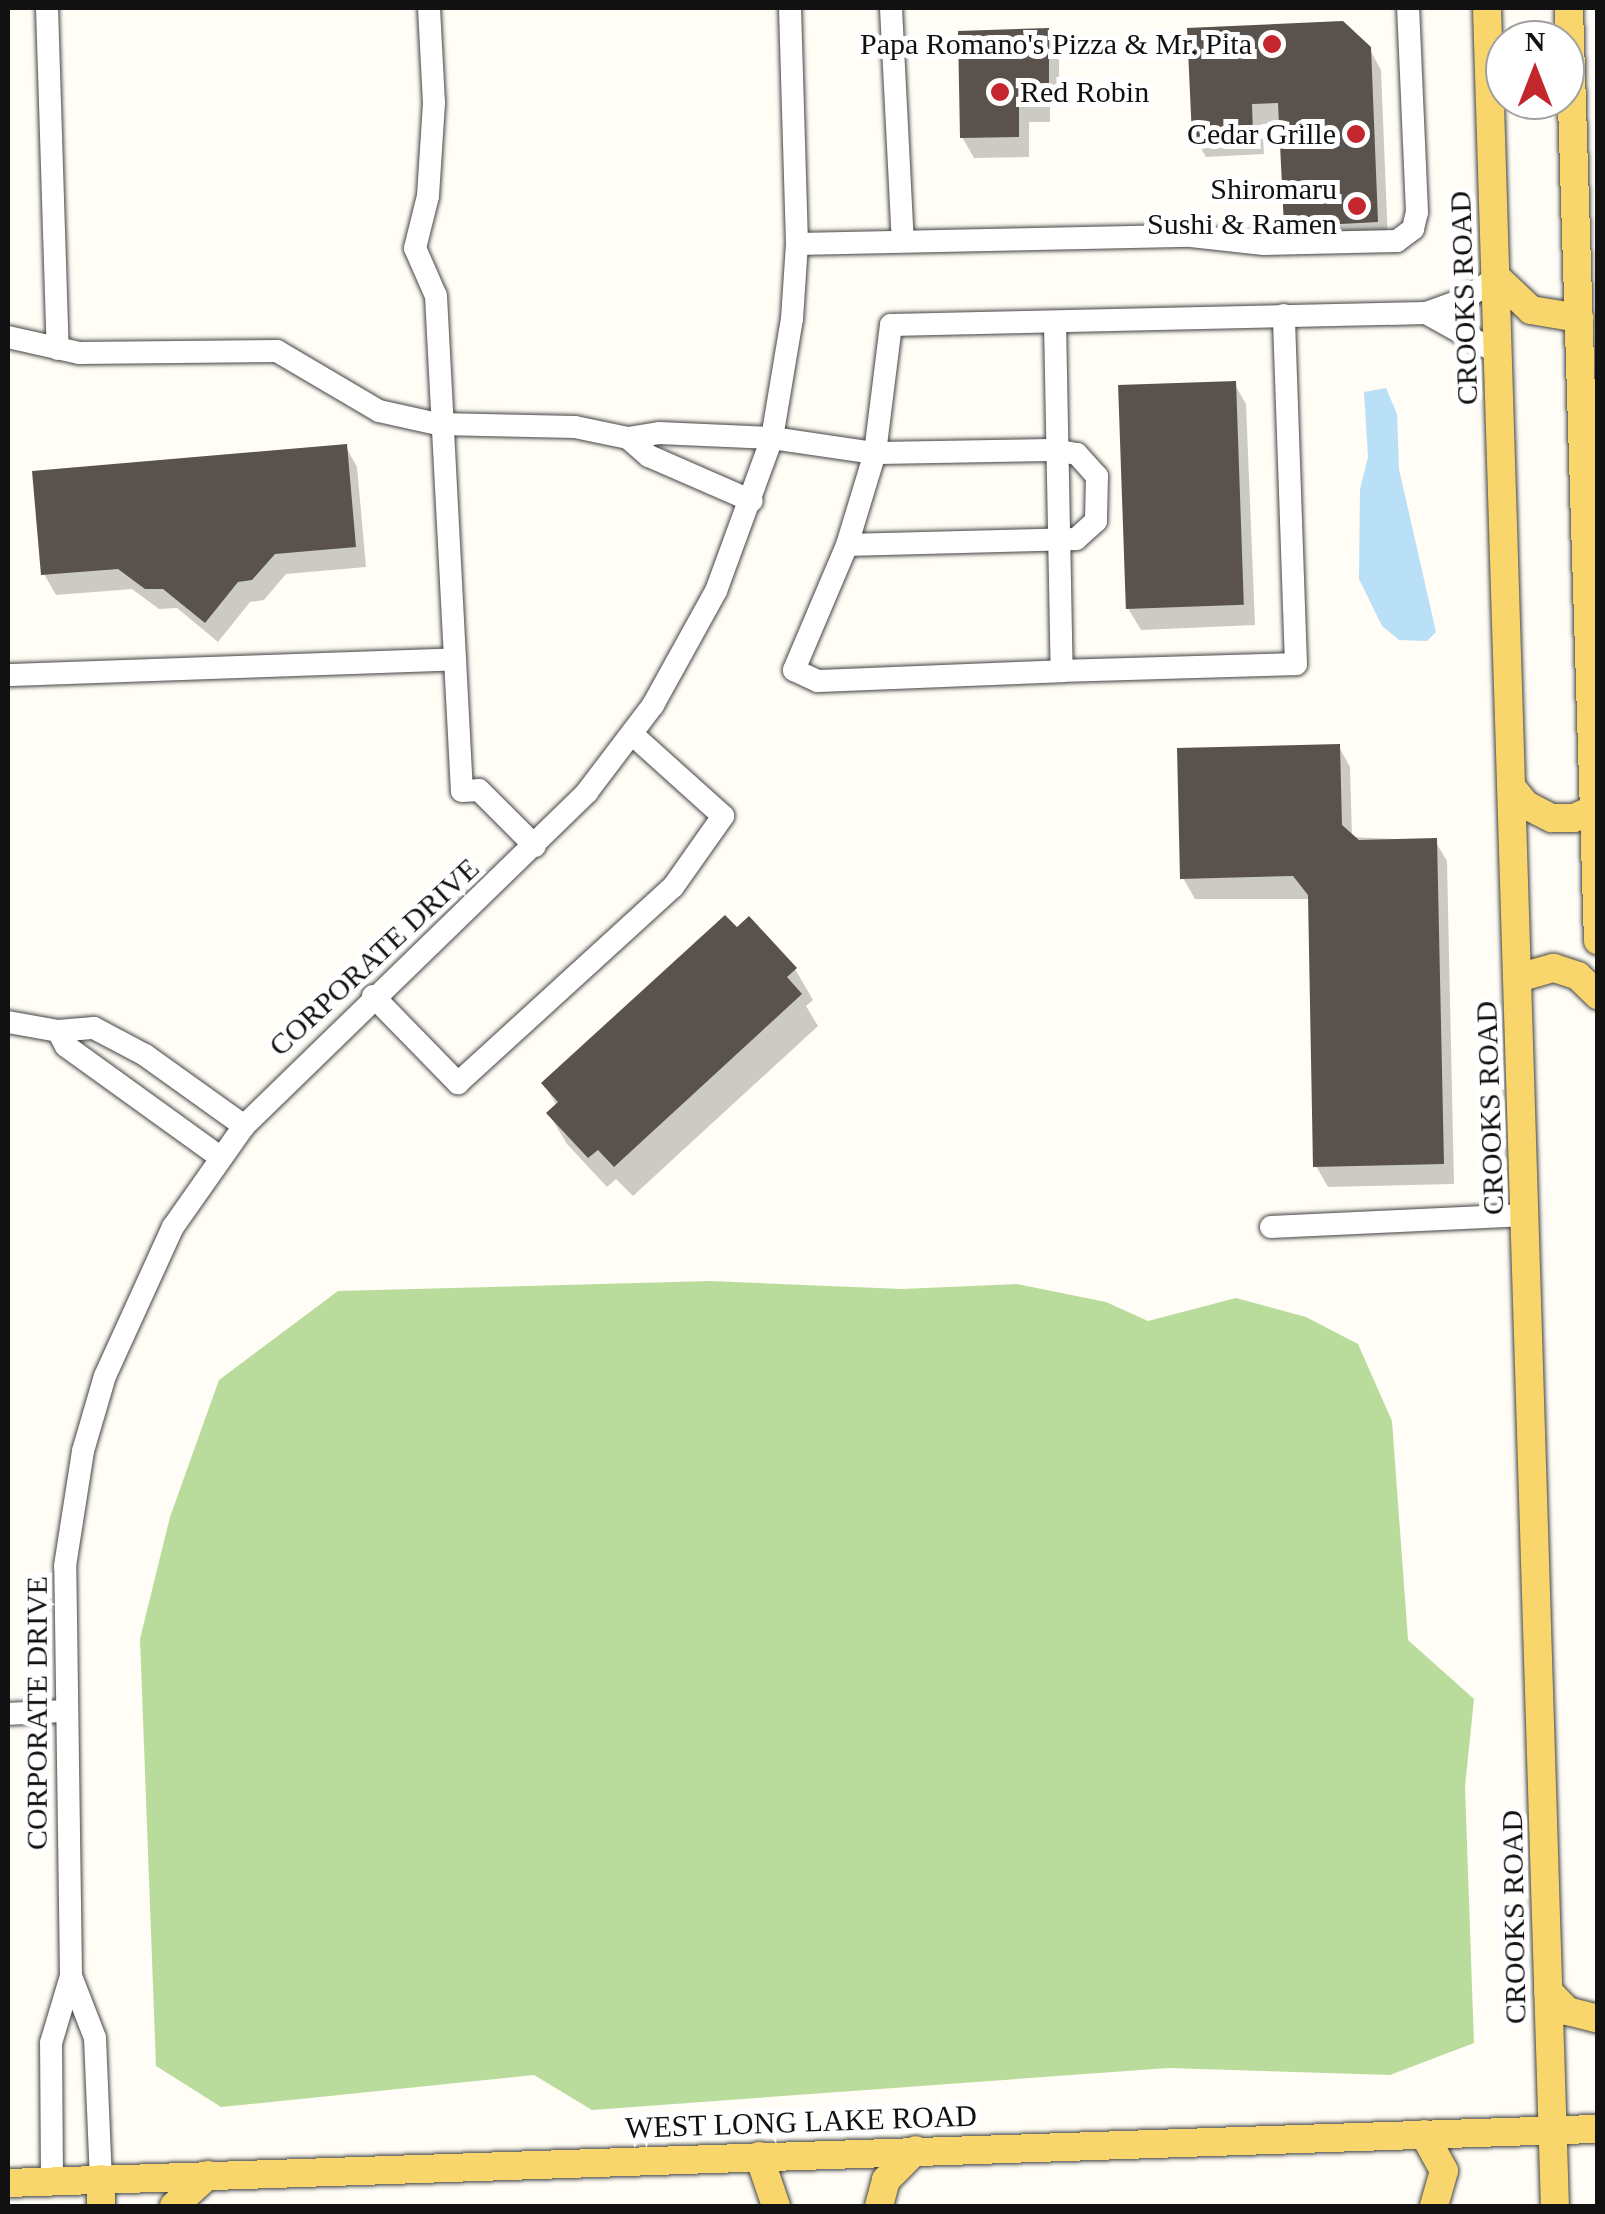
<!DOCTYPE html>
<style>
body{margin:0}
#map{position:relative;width:1605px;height:2214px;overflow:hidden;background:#fffdf5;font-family:Georgia,serif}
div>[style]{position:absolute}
.forest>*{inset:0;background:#b9dc9c}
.water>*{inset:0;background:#b9e0f7}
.shadow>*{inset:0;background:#0003}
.building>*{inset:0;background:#5a524d;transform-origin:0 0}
.roads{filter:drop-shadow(0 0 2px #444) drop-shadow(0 0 2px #444)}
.minor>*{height:22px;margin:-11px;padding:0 11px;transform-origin:11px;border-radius:11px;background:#fff}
.major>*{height:28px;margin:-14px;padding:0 14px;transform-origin:14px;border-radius:14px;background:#f9d66b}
.dots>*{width:28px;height:28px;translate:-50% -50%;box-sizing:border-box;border:5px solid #fff;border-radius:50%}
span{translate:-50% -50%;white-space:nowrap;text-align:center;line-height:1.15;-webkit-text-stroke:10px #fff;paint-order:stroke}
.poi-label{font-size:30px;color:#111}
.right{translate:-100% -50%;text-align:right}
.left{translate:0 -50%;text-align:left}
.street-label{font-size:30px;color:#111}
.frame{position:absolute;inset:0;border:10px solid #111;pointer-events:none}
.north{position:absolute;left:1485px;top:20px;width:100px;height:100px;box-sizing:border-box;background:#fff;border:2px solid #a0a0a0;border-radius:50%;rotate:0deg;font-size:28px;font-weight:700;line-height:40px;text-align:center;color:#111}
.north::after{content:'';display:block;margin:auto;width:35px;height:45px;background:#c4262e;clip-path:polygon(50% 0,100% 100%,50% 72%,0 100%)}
</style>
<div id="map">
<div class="forest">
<i style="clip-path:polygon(711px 1281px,902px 1289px,1017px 1284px,1106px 1302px,1148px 1321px,1236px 1298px,1306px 1317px,1358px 1344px,1392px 1421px,1408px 1640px,1474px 1699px,1465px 1787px,1474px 2043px,1390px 2075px,1168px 2068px,592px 2110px,534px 2075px,221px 2107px,156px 2066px,140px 1639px,170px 1517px,219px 1380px,338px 1291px)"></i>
</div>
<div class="water">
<i style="clip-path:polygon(1386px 388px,1397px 414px,1399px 469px,1436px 632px,1427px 641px,1399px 640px,1382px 626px,1359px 579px,1360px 489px,1368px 457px,1364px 392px)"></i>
</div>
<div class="shadow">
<i style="clip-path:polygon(1190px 30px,1369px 48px,1381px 70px,1388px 242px,1298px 246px,1286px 226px,1282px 123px,1262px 124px,1264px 154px,1206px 157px,1194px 136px)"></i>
<i style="clip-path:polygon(1047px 31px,1059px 51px,1059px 102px,1050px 102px,1050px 122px,1029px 122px,1029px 157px,974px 158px,962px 137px)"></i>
<i style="clip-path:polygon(1234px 383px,1246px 404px,1255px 625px,1141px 630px,1129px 610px)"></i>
<i style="clip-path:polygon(346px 447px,357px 467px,366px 567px,286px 574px,264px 600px,250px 602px,218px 642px,177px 608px,159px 609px,132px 589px,56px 595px,44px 574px)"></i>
<i style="clip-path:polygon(1339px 747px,1350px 767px,1352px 837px,1435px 841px,1447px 861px,1454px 1184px,1328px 1187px,1316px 1166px,1310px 899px,1195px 899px,1183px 878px)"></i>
<i style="clip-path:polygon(795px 969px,813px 1000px,806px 1006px,818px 1026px,633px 1196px,616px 1179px,607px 1187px,567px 1144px,549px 1114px,557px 1106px,544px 1084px)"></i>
</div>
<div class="building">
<i style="clip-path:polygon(1343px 21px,1371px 47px,1378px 222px,1284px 227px,1278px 103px,1252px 104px,1253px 135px,1192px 137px,1187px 28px)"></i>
<i style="clip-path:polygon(1049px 28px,1049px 83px,1040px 83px,1040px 102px,1019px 103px,1019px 137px,960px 138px,958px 31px)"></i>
<i style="left:1236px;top:381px;width:224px;height:118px;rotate:88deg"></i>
<i style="clip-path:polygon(347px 444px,356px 547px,275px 554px,252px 580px,238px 582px,205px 623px,163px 589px,145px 589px,118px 569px,41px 575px,32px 471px)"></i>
<i style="clip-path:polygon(1340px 744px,1342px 825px,1359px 840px,1437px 838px,1444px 1164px,1313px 1167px,1308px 895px,1293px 876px,1180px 879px,1177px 748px)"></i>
<i style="clip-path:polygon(725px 915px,737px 927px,749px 916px,797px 968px,787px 977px,802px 994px,614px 1167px,598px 1150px,588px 1158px,546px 1113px,558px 1102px,541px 1083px)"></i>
</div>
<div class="roads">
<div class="minor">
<i style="left:47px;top:8px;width:341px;rotate:88.2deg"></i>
<i style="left:429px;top:8px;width:95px;rotate:87deg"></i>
<i style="left:434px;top:103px;width:93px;rotate:93.7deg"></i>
<i style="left:428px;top:196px;width:54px;rotate:104deg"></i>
<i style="left:415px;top:248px;width:52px;rotate:66.4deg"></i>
<i style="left:436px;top:296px;width:363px;rotate:87deg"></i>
<i style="left:891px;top:8px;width:233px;rotate:87.1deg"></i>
<i style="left:797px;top:244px;width:394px;rotate:-1.2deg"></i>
<i style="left:1191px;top:236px;width:73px;rotate:6.3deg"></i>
<i style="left:1264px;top:244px;width:133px;rotate:-1.3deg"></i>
<i style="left:1397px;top:241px;width:20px;rotate:-37deg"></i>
<i style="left:1413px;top:229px;width:17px;rotate:-77deg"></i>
<i style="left:1417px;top:212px;width:204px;rotate:-92.5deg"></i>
<i style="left:1426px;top:313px;width:82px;rotate:29.1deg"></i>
<i style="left:1055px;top:322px;width:349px;rotate:88.9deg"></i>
<i style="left:1062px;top:671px;width:234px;rotate:-1.7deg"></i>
<i style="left:1296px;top:664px;width:349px;rotate:-92deg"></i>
<i style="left:8px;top:337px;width:73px;rotate:12.7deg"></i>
<i style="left:79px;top:353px;width:198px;rotate:-0.6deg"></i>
<i style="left:277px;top:351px;width:118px;rotate:30.5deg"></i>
<i style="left:379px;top:411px;width:60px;rotate:12.4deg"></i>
<i style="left:438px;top:424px;width:137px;rotate:1.3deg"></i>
<i style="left:575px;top:427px;width:54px;rotate:11.7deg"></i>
<i style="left:628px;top:438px;width:31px;rotate:-9deg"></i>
<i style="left:659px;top:433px;width:113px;rotate:2.5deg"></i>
<i style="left:772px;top:438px;width:104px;rotate:8.3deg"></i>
<i style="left:875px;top:453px;width:129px;rotate:-82.9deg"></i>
<i style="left:891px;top:325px;width:535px;rotate:-1.28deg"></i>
<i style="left:1426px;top:313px;width:41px;rotate:-19.7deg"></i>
<i style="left:1465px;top:299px;width:38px;rotate:-35deg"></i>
<i style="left:628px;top:438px;width:28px;rotate:41deg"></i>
<i style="left:649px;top:456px;width:112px;rotate:23.6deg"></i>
<i style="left:1054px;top:450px;width:23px;rotate:10deg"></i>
<i style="left:1077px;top:454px;width:30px;rotate:48deg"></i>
<i style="left:1097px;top:476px;width:45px;rotate:91.3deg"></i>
<i style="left:1096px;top:521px;width:27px;rotate:138deg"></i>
<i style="left:1076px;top:539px;width:229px;rotate:178.5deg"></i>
<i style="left:847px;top:545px;width:96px;rotate:-73.1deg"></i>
<i style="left:875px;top:453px;width:179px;rotate:-1deg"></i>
<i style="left:847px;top:545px;width:136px;rotate:113deg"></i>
<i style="left:794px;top:670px;width:26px;rotate:25deg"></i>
<i style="left:818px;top:681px;width:244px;rotate:-2.3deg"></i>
<i style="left:8px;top:675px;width:447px;rotate:-2deg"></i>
<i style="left:455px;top:659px;width:132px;rotate:87deg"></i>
<i style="left:462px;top:791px;width:17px;rotate:-3deg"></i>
<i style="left:479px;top:790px;width:79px;rotate:45deg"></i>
<i style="left:373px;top:996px;width:122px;rotate:45.7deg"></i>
<i style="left:458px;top:1083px;width:291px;rotate:-42.4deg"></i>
<i style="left:673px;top:887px;width:87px;rotate:-54.8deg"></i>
<i style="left:723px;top:816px;width:122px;rotate:-138deg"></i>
<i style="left:8px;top:1022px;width:51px;rotate:10.2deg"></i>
<i style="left:58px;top:1031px;width:36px;rotate:-5deg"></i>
<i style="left:94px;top:1028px;width:58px;rotate:27.9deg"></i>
<i style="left:145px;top:1055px;width:122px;rotate:35.6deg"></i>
<i style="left:58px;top:1031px;width:17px;rotate:62deg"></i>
<i style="left:66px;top:1046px;width:190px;rotate:35.8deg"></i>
<i style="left:1271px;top:1227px;width:256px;rotate:-2.7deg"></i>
<i style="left:8px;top:1714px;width:56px;rotate:-3.1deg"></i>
<i style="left:71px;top:1976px;width:66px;rotate:68.8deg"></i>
<i style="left:95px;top:2038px;width:141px;rotate:87.6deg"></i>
<i style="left:52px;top:2181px;width:138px;rotate:-90.4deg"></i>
<i style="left:51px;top:2043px;width:70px;rotate:-73.4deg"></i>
<i style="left:71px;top:1976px;width:410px;rotate:-90.8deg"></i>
<i style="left:65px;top:1566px;width:116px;rotate:-81.1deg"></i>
<i style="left:83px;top:1451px;width:78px;rotate:-73.7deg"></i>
<i style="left:105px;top:1376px;width:164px;rotate:-65.5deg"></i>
<i style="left:173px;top:1227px;width:123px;rotate:-54.9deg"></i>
<i style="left:244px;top:1126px;width:479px;rotate:-44.2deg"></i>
<i style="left:587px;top:792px;width:109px;rotate:-52.8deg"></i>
<i style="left:653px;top:705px;width:130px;rotate:-61.1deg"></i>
<i style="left:716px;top:591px;width:163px;rotate:-69.9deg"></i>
<i style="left:772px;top:438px;width:121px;rotate:-80.5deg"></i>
<i style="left:792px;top:319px;width:75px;rotate:-86.2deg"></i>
<i style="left:797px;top:244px;width:236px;rotate:-91.7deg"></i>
</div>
<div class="major">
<i style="left:1487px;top:8px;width:2199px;rotate:88.23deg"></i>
<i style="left:1569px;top:8px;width:933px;rotate:88.22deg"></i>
<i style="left:1496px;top:277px;width:48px;rotate:43.3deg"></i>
<i style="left:1531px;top:310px;width:49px;rotate:9.5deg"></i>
<i style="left:1513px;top:789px;width:21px;rotate:51deg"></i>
<i style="left:1526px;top:805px;width:29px;rotate:27deg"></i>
<i style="left:1552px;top:818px;width:22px"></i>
<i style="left:1574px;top:818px;width:22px;rotate:-24deg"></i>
<i style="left:1518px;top:978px;width:37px;rotate:-16deg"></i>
<i style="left:1554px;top:968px;width:25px;rotate:18deg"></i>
<i style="left:1578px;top:976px;width:28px;rotate:44deg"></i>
<i style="left:1548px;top:1991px;width:28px;rotate:46deg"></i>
<i style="left:1567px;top:2011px;width:32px;rotate:14deg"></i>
<i style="left:1424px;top:2134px;width:42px;rotate:61.6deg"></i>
<i style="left:1444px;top:2171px;width:36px;rotate:106deg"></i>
<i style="left:759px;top:2156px;width:53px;rotate:71.2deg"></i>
<i style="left:101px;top:2179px;width:27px;rotate:90deg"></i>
<i style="left:8px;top:2183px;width:1591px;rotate:-1.95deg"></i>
<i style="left:174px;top:2206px;width:46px;rotate:-42.4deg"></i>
<i style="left:879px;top:2206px;width:27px;rotate:-75deg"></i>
<i style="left:886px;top:2180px;width:42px;rotate:-45deg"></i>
</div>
</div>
<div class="dots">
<i style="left:1272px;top:44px;background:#c4262e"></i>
<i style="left:1000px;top:92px;background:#c4262e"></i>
<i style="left:1356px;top:134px;background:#c4262e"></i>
<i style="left:1357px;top:206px;background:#c4262e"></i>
</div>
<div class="poi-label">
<span class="right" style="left:1252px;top:44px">Papa Romano's Pizza &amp; Mr. Pita</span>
<span class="left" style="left:1020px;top:92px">Red Robin</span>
<span class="right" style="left:1336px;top:134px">Cedar Grille</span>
<span class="right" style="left:1337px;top:206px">Shiromaru<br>Sushi &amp; Ramen</span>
</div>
<div class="street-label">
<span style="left:1464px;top:298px;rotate:-92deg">CROOKS ROAD</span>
<span style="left:374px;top:957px;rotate:-43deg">CORPORATE DRIVE</span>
<span style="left:1490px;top:1108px;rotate:-92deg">CROOKS ROAD</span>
<span style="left:37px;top:1713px;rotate:-90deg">CORPORATE DRIVE</span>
<span style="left:1514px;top:1917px;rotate:-91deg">CROOKS ROAD</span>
<span style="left:801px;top:2122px;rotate:-2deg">WEST LONG LAKE ROAD</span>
</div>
<div class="frame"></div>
<div class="north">N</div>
</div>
